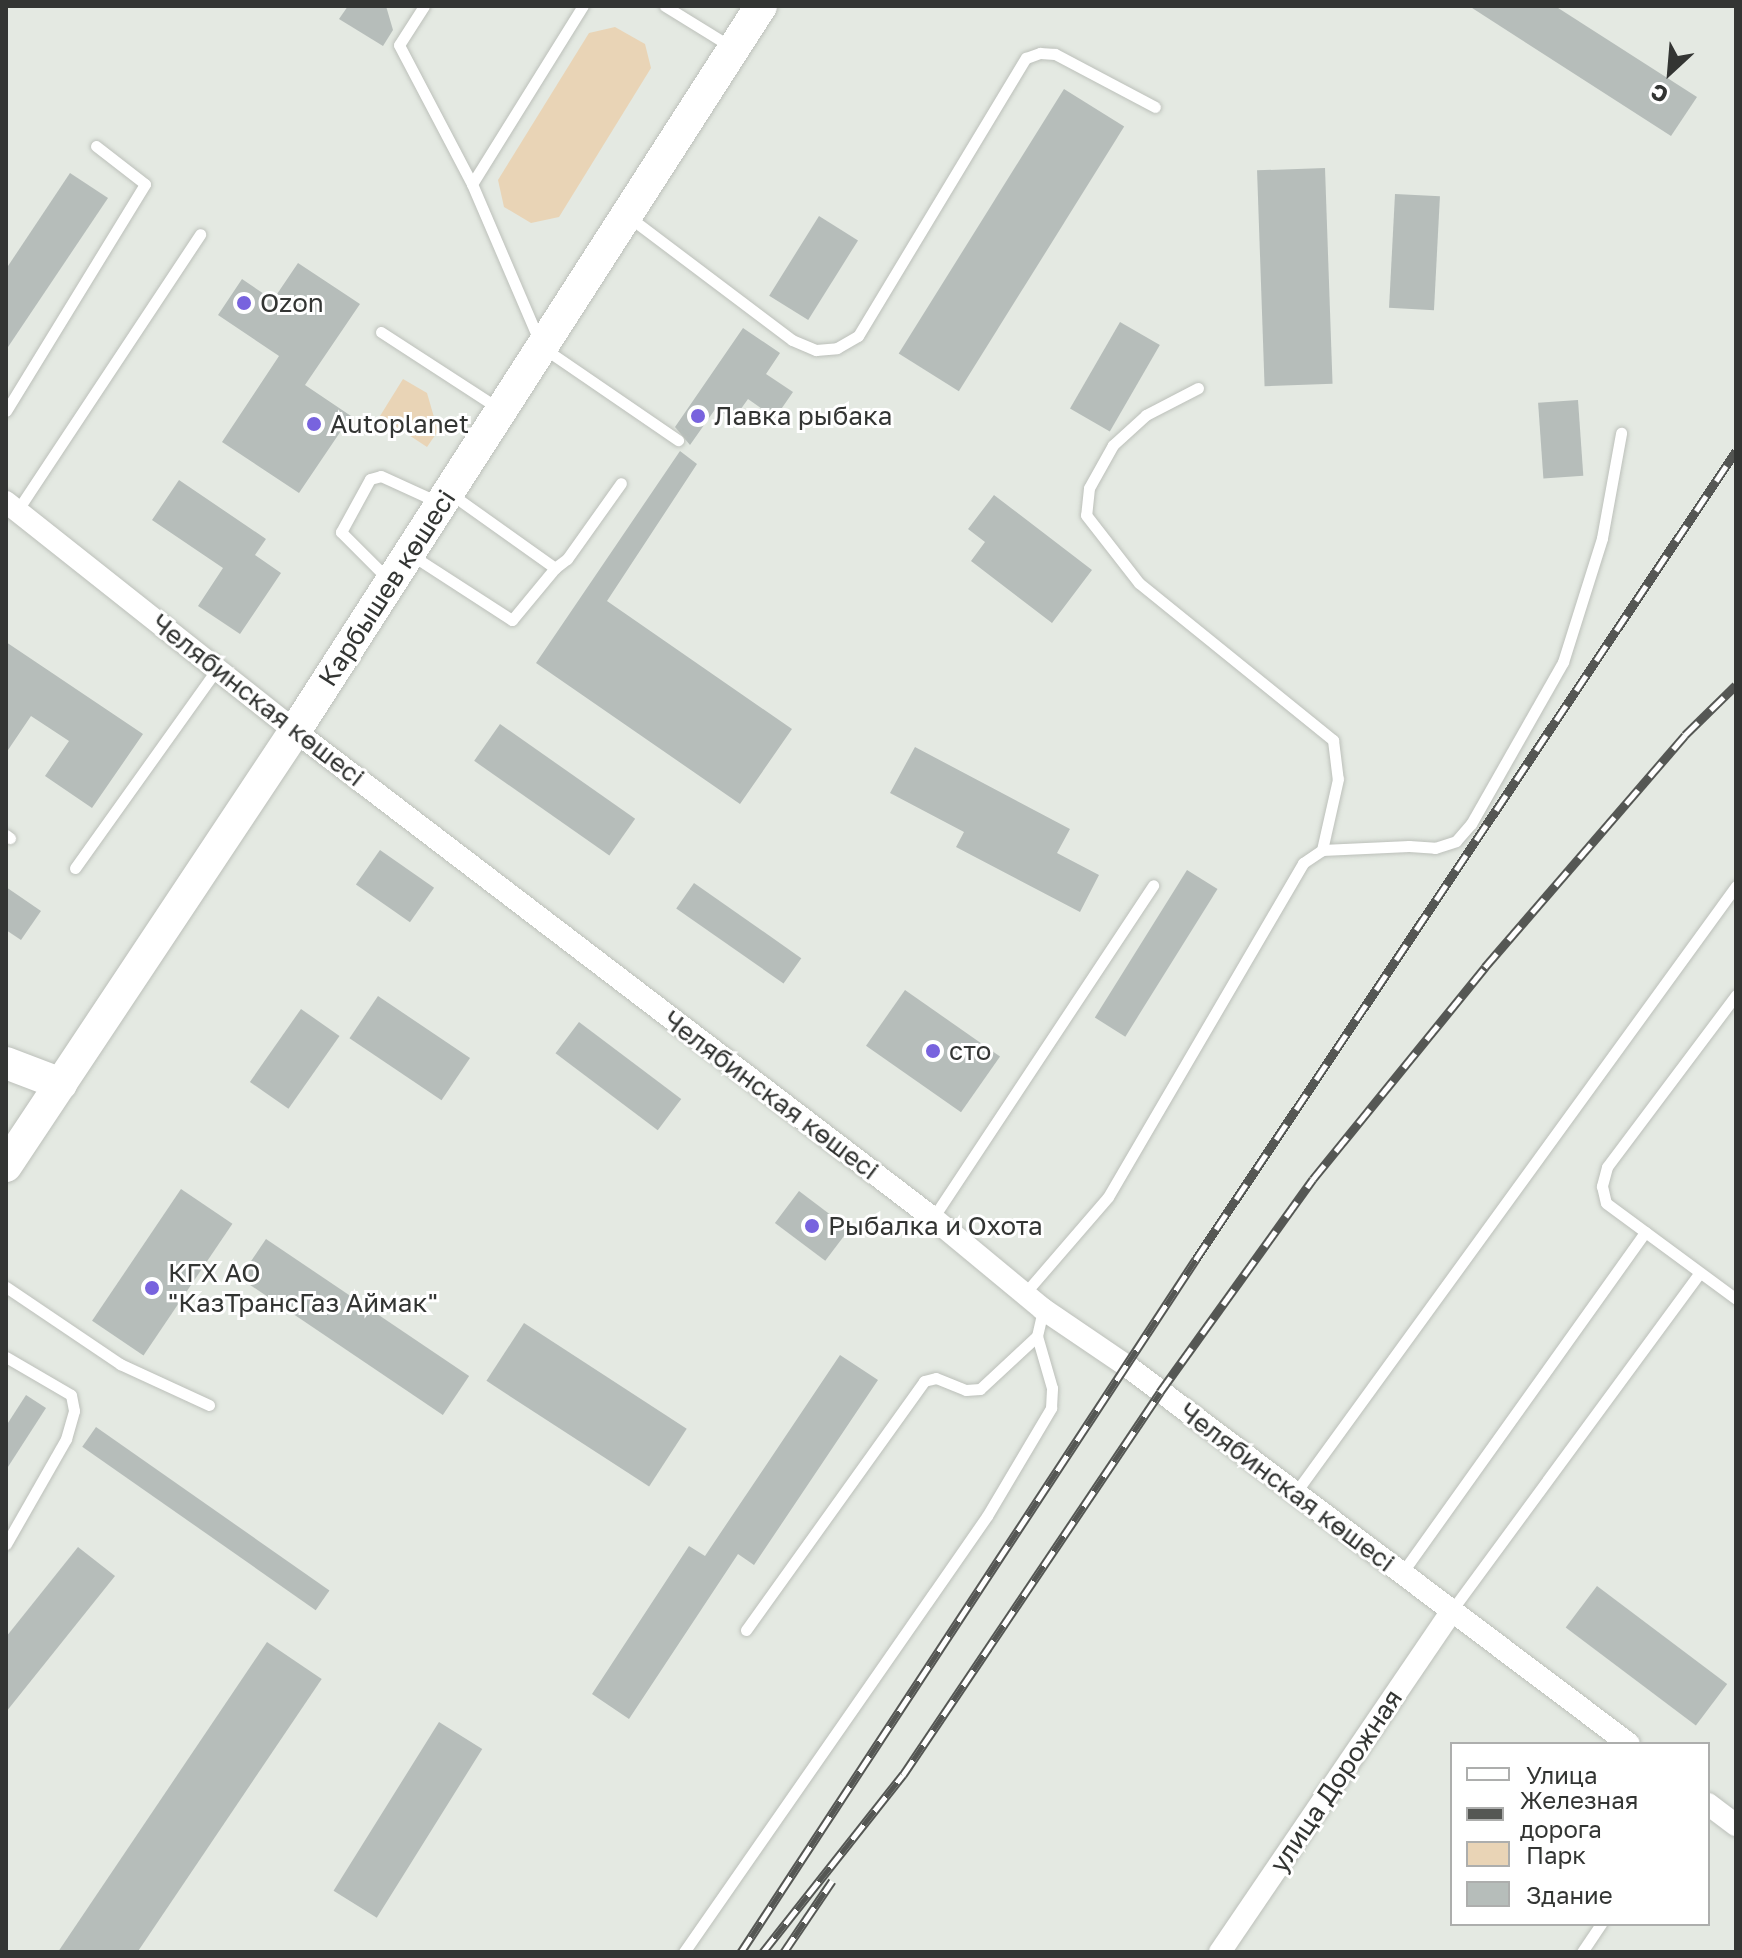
<!DOCTYPE html>
<meta charset="utf-8">
<style>
body{margin:0}
#map{position:relative;width:1742px;height:1958px;overflow:hidden;background:#e4e9e2;font-family:"Golos Text",sans-serif}
div>[style]{position:absolute}
.green>*{inset:0;background:#e9d4b6}
.building>*{inset:0;background:#b6bdba;transform-origin:0 0}
.roads{filter:drop-shadow(0 0 2px #bcc0ba) drop-shadow(0 0 2px #bcc0ba)}
.lane>*{height:11px;margin:-5.5px;padding:0 5.5px;transform-origin:5.5px;border-radius:5.5px;background:#fff}
.street>*{height:22px;margin:-11px;padding:0 11px;transform-origin:11px;border-radius:11px;background:#fff}
.secondary>*{height:32px;margin:-16px;padding:0 16px;transform-origin:16px;border-radius:16px;background:#fff}
.rail>*{height:9px;margin-top:-4.5px;transform-origin:0;background:repeating-linear-gradient(90deg,#fff 0 18px,#555754 0 36px);box-sizing:border-box;border-block:2px solid #555754}
.dots>*{width:22px;height:22px;translate:-50% -50%;box-sizing:border-box;border:4px solid #fff;border-radius:50%}
span{translate:-50% -50%;white-space:nowrap;text-align:center;line-height:1.15;-webkit-text-stroke:6px #fff;paint-order:stroke}
.poi-label{font-size:26px;color:#333533}
.left{translate:0 -50%;text-align:left}
.street-label{font-size:26px;color:#333533}
.frame{position:absolute;inset:0;border:8px solid #333533;pointer-events:none}
.legend{position:absolute;left:1450px;top:1742px;width:260px;height:184px;box-sizing:border-box;background:#fff;border:2px solid #adaead;margin:0;padding:10px 14px;list-style:none;font-size:24px;color:#333533}
.legend li{display:flex;align-items:center;gap:16px;height:40px}
.legend b{width:40px;border:2px solid #adaead}
.north{position:absolute;left:1630px;top:32px;width:80px;height:80px;-webkit-text-stroke:6px #fff;paint-order:stroke;rotate:206deg;font-size:22px;font-weight:700;line-height:32px;text-align:center;color:#333533}
.north::after{content:'';display:block;margin:auto;width:28px;height:36px;background:#333533;clip-path:polygon(50% 0,100% 100%,50% 72%,0 100%)}
</style>
<div id="map">
<div class="green">
<i style="clip-path:polygon(615px 27px,645px 44px,651px 68px,559px 217px,531px 223px,504px 207px,498px 180px,589px 33px)"></i>
<i style="clip-path:polygon(403px 379px,427px 393px,438px 431px,427px 447px,380px 416px)"></i>
</div>
<div class="building">
<i style="clip-path:polygon(348px 6px,386px 6px,393px 30px,383px 46px,339px 19px)"></i>
<i style="clip-path:polygon(1469px 6px,1555px 6px,1697px 97px,1671px 136px)"></i>
<i style="left:1064px;top:89px;width:71px;height:312px;rotate:32deg"></i>
<i style="left:1325px;top:168px;width:216px;height:68px;rotate:88deg"></i>
<i style="clip-path:polygon(70px 173px,108px 198px,6px 350px,6px 269px)"></i>
<i style="left:1395px;top:194px;width:45px;height:114px;rotate:3deg"></i>
<i style="left:819px;top:216px;width:46px;height:94px;rotate:32deg"></i>
<i style="clip-path:polygon(298px 263px,360px 304px,305px 385px,351px 416px,299px 493px,222px 442px,279px 356px,218px 315px,242px 279px,273px 300px)"></i>
<i style="left:1120px;top:322px;width:46px;height:100px;rotate:30deg"></i>
<i style="clip-path:polygon(743px 328px,780px 353px,766px 374px,793px 392px,775px 418px,748px 399px,733px 420px,716px 408px,690px 445px,675px 427px)"></i>
<i style="left:1578px;top:400px;width:76px;height:40px;rotate:86deg"></i>
<i style="clip-path:polygon(680px 451px,697px 464px,607px 601px,792px 729px,740px 804px,536px 663px)"></i>
<i style="clip-path:polygon(179px 480px,266px 539px,255px 555px,281px 573px,240px 634px,198px 606px,223px 568px,152px 520px)"></i>
<i style="clip-path:polygon(994px 495px,1092px 570px,1052px 623px,971px 561px,985px 542px,968px 529px)"></i>
<i style="clip-path:polygon(6px 642px,143px 734px,92px 808px,45px 776px,69px 741px,31px 716px,6px 753px)"></i>
<i style="left:500px;top:724px;width:165px;height:45px;rotate:35deg"></i>
<i style="clip-path:polygon(915px 747px,1070px 829px,1057px 853px,1099px 875px,1080px 912px,956px 847px,964px 832px,890px 793px)"></i>
<i style="left:380px;top:850px;width:66px;height:42px;rotate:35deg"></i>
<i style="left:1187px;top:870px;width:36px;height:174px;rotate:32deg"></i>
<i style="left:694px;top:883px;width:131px;height:31px;rotate:35deg"></i>
<i style="clip-path:polygon(6px 887px,41px 911px,21px 940px,6px 930px)"></i>
<i style="left:905px;top:990px;width:116px;height:68px;rotate:35deg"></i>
<i style="left:378px;top:996px;width:111px;height:51px;rotate:34deg"></i>
<i style="left:301px;top:1009px;width:47px;height:89px;rotate:35deg"></i>
<i style="left:579px;top:1022px;width:128px;height:39px;rotate:37deg"></i>
<i style="left:181px;top:1189px;width:62px;height:159px;rotate:34deg"></i>
<i style="left:799px;top:1191px;width:63px;height:40px;rotate:37deg"></i>
<i style="left:266px;top:1239px;width:245px;height:47px;rotate:34deg"></i>
<i style="left:524px;top:1323px;width:194px;height:69px;rotate:33deg"></i>
<i style="clip-path:polygon(840px 1355px,878px 1380px,754px 1565px,738px 1554px,629px 1719px,592px 1694px,689px 1546px,705px 1556px)"></i>
<i style="clip-path:polygon(26px 1395px,46px 1408px,6px 1470px,6px 1426px)"></i>
<i style="left:96px;top:1427px;width:285px;height:24px;rotate:35deg"></i>
<i style="clip-path:polygon(78px 1547px,115px 1576px,6px 1712px,6px 1637px)"></i>
<i style="left:1597px;top:1586px;width:163px;height:52px;rotate:37deg"></i>
<i style="left:267px;top:1642px;width:66px;height:375px;rotate:34deg"></i>
<i style="left:439px;top:1722px;width:51px;height:199px;rotate:32deg"></i>
</div>
<div class="roads">
<div class="lane">
<i style="left:424px;top:6px;width:46px;rotate:122.7deg"></i>
<i style="left:399px;top:45px;width:157px;rotate:62.3deg"></i>
<i style="left:472px;top:184px;width:177px;rotate:66.8deg"></i>
<i style="left:542px;top:347px;width:165px;rotate:34.4deg"></i>
<i style="left:665px;top:6px;width:80px;rotate:31.7deg"></i>
<i style="left:472px;top:184px;width:210px;rotate:-58.1deg"></i>
<i style="left:629px;top:217px;width:204px;rotate:37deg"></i>
<i style="left:792px;top:340px;width:26px;rotate:23deg"></i>
<i style="left:816px;top:350px;width:21px;rotate:-5deg"></i>
<i style="left:837px;top:348px;width:24px;rotate:-30deg"></i>
<i style="left:858px;top:336px;width:325px;rotate:-58.9deg"></i>
<i style="left:1026px;top:58px;width:15px;rotate:-20deg"></i>
<i style="left:1040px;top:53px;width:15px;rotate:4deg"></i>
<i style="left:1055px;top:54px;width:113px;rotate:27.9deg"></i>
<i style="left:381px;top:332px;width:143px;rotate:33deg"></i>
<i style="left:1198px;top:388px;width:59px;rotate:152.6deg"></i>
<i style="left:1146px;top:415px;width:45px;rotate:137.7deg"></i>
<i style="left:1113px;top:445px;width:49px;rotate:119.2deg"></i>
<i style="left:1089px;top:488px;width:27px;rotate:96deg"></i>
<i style="left:1086px;top:515px;width:86px;rotate:52.1deg"></i>
<i style="left:1139px;top:583px;width:250px;rotate:39deg"></i>
<i style="left:1333px;top:740px;width:39px;rotate:83deg"></i>
<i style="left:1338px;top:779px;width:73px;rotate:102.7deg"></i>
<i style="left:6px;top:411px;width:266px;rotate:-58.5deg"></i>
<i style="left:145px;top:184px;width:62px;rotate:-142.2deg"></i>
<i style="left:451px;top:494px;width:128px;rotate:35.4deg"></i>
<i style="left:17px;top:511px;width:332px;rotate:-56.5deg"></i>
<i style="left:413px;top:556px;width:118px;rotate:32.9deg"></i>
<i style="left:512px;top:620px;width:67px;rotate:-50.4deg"></i>
<i style="left:555px;top:568px;width:15px;rotate:-37deg"></i>
<i style="left:567px;top:559px;width:93px;rotate:-54.6deg"></i>
<i style="left:389px;top:580px;width:68px;rotate:-135deg"></i>
<i style="left:341px;top:532px;width:60px;rotate:-61.3deg"></i>
<i style="left:370px;top:479px;width:11px;rotate:-15deg"></i>
<i style="left:381px;top:476px;width:65px;rotate:24.6deg"></i>
<i style="left:6px;top:835px;width:5px;rotate:37deg"></i>
<i style="left:75px;top:868px;width:244px;rotate:-54.5deg"></i>
<i style="left:1736px;top:995px;width:215px;rotate:126.9deg"></i>
<i style="left:1607px;top:1167px;width:20px;rotate:105deg"></i>
<i style="left:1602px;top:1186px;width:17px;rotate:77deg"></i>
<i style="left:1606px;top:1203px;width:162px;rotate:36.4deg"></i>
<i style="left:933px;top:1218px;width:399px;rotate:-56.5deg"></i>
<i style="left:6px;top:1287px;width:138px;rotate:34deg"></i>
<i style="left:120px;top:1364px;width:98px;rotate:24.7deg"></i>
<i style="left:1026px;top:1292px;width:125px;rotate:-49.2deg"></i>
<i style="left:1108px;top:1197px;width:387px;rotate:-59.7deg"></i>
<i style="left:1303px;top:863px;width:23px;rotate:-34deg"></i>
<i style="left:1322px;top:850px;width:87px;rotate:-2.6deg"></i>
<i style="left:1409px;top:846px;width:26px;rotate:4deg"></i>
<i style="left:1435px;top:848px;width:22px;rotate:-18deg"></i>
<i style="left:1456px;top:841px;width:23px;rotate:-49deg"></i>
<i style="left:1471px;top:824px;width:186px;rotate:-60.4deg"></i>
<i style="left:1563px;top:662px;width:130px;rotate:-72.5deg"></i>
<i style="left:1602px;top:538px;width:107px;rotate:-79.7deg"></i>
<i style="left:6px;top:1357px;width:75px;rotate:30.3deg"></i>
<i style="left:71px;top:1395px;width:16px;rotate:79deg"></i>
<i style="left:74px;top:1411px;width:29px;rotate:106deg"></i>
<i style="left:66px;top:1439px;width:121px;rotate:119.7deg"></i>
<i style="left:1296px;top:1492px;width:749px;rotate:-54.02deg"></i>
<i style="left:1402px;top:1573px;width:419px;rotate:-54.5deg"></i>
<i style="left:1452px;top:1610px;width:418px;rotate:-53.7deg"></i>
<i style="left:746px;top:1630px;width:306px;rotate:-54.4deg"></i>
<i style="left:924px;top:1381px;width:12px;rotate:-14deg"></i>
<i style="left:936px;top:1378px;width:32px;rotate:22deg"></i>
<i style="left:966px;top:1390px;width:14px;rotate:-4deg"></i>
<i style="left:980px;top:1389px;width:78px;rotate:-42.9deg"></i>
<i style="left:684px;top:1952px;width:531px;rotate:-55.2deg"></i>
<i style="left:987px;top:1516px;width:126px;rotate:-59.3deg"></i>
<i style="left:1051px;top:1408px;width:20px;rotate:-87deg"></i>
<i style="left:1052px;top:1388px;width:54px;rotate:-106.1deg"></i>
<i style="left:1037px;top:1336px;width:28px;rotate:-77deg"></i>
<i style="left:1582px;top:1952px;width:34px;rotate:-56deg"></i>
</div>
<div class="street">
<i style="left:6px;top:502px;width:369px;rotate:38.4deg"></i>
<i style="left:295px;top:731px;width:803px;rotate:37.36deg"></i>
<i style="left:933px;top:1218px;width:143px;rotate:39.6deg"></i>
<i style="left:1043px;top:1309px;width:102px;rotate:34.2deg"></i>
<i style="left:1127px;top:1366px;width:628px;rotate:36.98deg"></i>
<i style="left:1708px;top:1804px;width:35px;rotate:37deg"></i>
<i style="left:1220px;top:1952px;width:413px;rotate:-55.8deg"></i>
</div>
<div class="secondary">
<i style="left:6px;top:1063px;width:59px;rotate:20.9deg"></i>
<i style="left:6px;top:1166px;width:522px;rotate:-56.4deg"></i>
<i style="left:295px;top:731px;width:862px;rotate:-57.27deg"></i>
</div>
</div>
<div class="rail">
<i style="left:741px;top:1952px;width:829px;rotate:-56.71deg"></i>
<i style="left:1196px;top:1259px;width:972px;rotate:-56.24deg"></i>
<i style="left:763px;top:1952px;width:226px;rotate:-51.7deg"></i>
<i style="left:903px;top:1775px;width:461px;rotate:-56.1deg"></i>
<i style="left:1160px;top:1392px;width:262px;rotate:-54.3deg"></i>
<i style="left:1313px;top:1179px;width:273px;rotate:-50.9deg"></i>
<i style="left:1485px;top:967px;width:306px;rotate:-49.2deg"></i>
<i style="left:1685px;top:735px;width:71px;rotate:-44.4deg"></i>
<i style="left:784px;top:1952px;width:86px;rotate:-55.9deg"></i>
</div>
<div class="dots">
<i style="left:244px;top:303px;background:#7863de"></i>
<i style="left:698px;top:416px;background:#7863de"></i>
<i style="left:314px;top:424px;background:#7863de"></i>
<i style="left:933px;top:1051px;background:#7863de"></i>
<i style="left:812px;top:1226px;background:#7863de"></i>
<i style="left:152px;top:1288px;background:#7863de"></i>
</div>
<div class="poi-label">
<span class="left" style="left:260px;top:303px">Ozon</span>
<span class="left" style="left:714px;top:416px">Лавка рыбака</span>
<span class="left" style="left:330px;top:424px">Autoplanet</span>
<span class="left" style="left:949px;top:1051px">сто</span>
<span class="left" style="left:828px;top:1226px">Рыбалка и Охота</span>
<span class="left" style="left:168px;top:1288px">КГХ АО<br>"КазТрансГаз Аймак"</span>
</div>
<div class="street-label">
<span style="left:387px;top:588px;rotate:-57deg">Карбышев көшесі</span>
<span style="left:258px;top:700px;rotate:38deg">Челябинская көшесі</span>
<span style="left:771px;top:1095px;rotate:37deg">Челябинская көшесі</span>
<span style="left:1287px;top:1487px;rotate:37deg">Челябинская көшесі</span>
<span style="left:1336px;top:1781px;rotate:-56deg">улица Дорожная</span>
</div>
<div class="frame"></div>
<ul class="legend">
<li><b style="height:10px;background:#fff"></b>Улица</li>
<li><b style="height:10px;background:#555754"></b>Железная дорога</li>
<li><b style="height:22px;background:#e9d4b6"></b>Парк</li>
<li><b style="height:22px;background:#b6bdba"></b>Здание</li>
</ul>
<div class="north">С</div>
</div>
